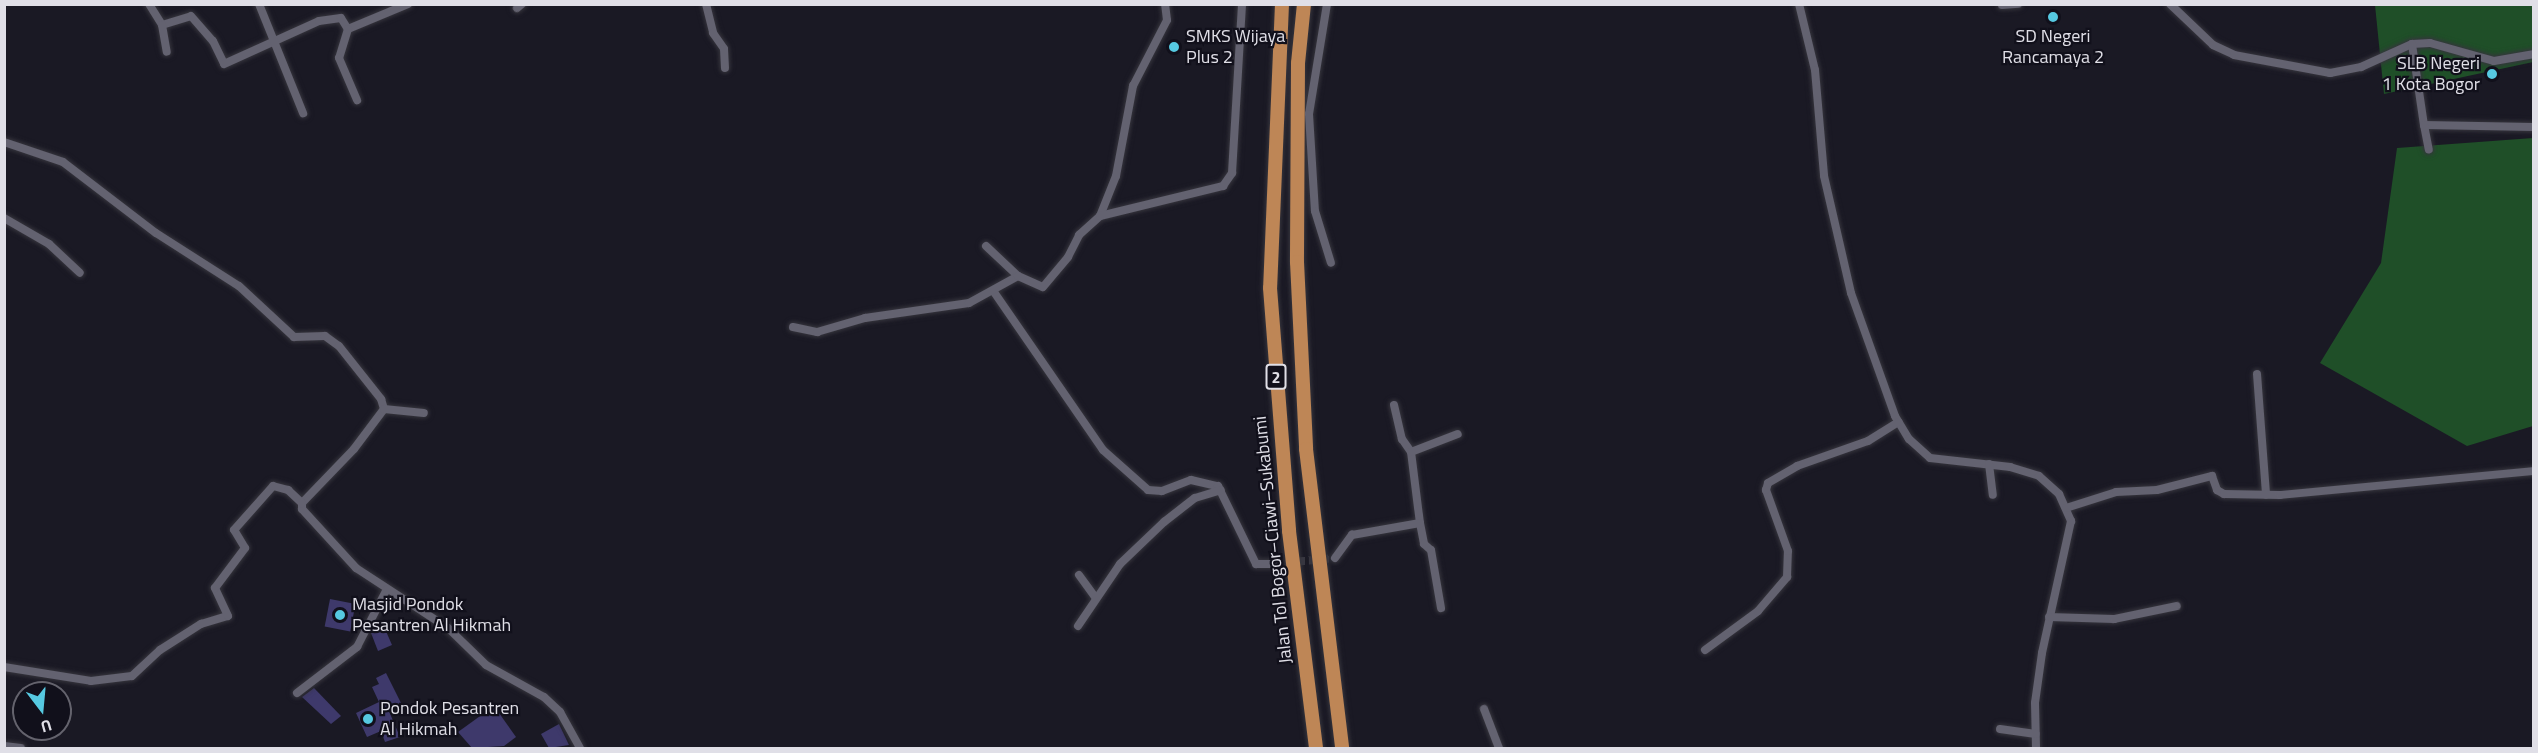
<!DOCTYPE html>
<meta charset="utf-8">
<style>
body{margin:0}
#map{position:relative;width:2538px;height:753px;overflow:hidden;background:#1a1924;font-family:"Titillium Web",sans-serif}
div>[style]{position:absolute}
.forest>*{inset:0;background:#1f4f28}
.building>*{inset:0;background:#3e396b;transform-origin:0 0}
.minor-tunnel>*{height:8px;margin-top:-4px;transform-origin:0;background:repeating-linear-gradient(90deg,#383741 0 8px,transparent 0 12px)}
.roads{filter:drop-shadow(0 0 2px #36353d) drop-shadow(0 0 2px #36353d)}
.minor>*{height:8px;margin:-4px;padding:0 4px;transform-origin:4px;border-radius:4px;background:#636270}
.motorway>*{height:14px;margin:-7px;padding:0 7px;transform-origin:7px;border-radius:7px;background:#be8656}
.dots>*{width:16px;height:16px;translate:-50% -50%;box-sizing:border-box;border:3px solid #11101b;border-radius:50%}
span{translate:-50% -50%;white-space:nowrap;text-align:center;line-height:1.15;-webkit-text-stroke:4.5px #11101b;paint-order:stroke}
.shield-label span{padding:2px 4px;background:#11101b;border:2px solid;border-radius:4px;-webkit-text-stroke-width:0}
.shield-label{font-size:16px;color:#e0dfe7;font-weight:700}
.poi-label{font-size:18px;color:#e0dfe7}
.left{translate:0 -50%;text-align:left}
.right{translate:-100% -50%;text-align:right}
.street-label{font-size:18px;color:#e0dfe7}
.frame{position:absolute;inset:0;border:6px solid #e0dfe7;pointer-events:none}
.north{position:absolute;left:12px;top:681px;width:60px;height:60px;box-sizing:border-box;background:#11101b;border:2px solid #64636d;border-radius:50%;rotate:164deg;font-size:16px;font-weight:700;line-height:24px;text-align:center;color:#e0dfe7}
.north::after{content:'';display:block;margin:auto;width:21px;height:27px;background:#56c9e1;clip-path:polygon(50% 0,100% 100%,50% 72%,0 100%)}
</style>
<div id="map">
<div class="forest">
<i style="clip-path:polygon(2375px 5px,2533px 5px,2533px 62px,2384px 94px)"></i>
<i style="clip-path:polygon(2533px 138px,2533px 426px,2467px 446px,2320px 363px,2381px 263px,2397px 148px)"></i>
</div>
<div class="building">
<i style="left:330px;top:599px;width:26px;height:28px;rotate:11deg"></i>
<i style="clip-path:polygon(382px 622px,392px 645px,378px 651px,371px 633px)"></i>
<i style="clip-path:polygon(386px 673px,401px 703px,388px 709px,400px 737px,385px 742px,381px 731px,367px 737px,356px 713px,379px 702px,372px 687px,379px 684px,376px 678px)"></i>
<i style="clip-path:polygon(314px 688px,341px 716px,331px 724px,302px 697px)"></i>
<i style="clip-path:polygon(494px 706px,516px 737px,504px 746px,472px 748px,458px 732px)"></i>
<i style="clip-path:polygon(559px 724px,569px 745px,549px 748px,541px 734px)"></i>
</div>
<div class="minor-tunnel">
<i style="left:1273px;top:564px;width:62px;rotate:-5.5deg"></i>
</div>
<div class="roads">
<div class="minor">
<i style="left:149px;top:4px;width:25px;rotate:58deg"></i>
<i style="left:162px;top:25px;width:30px;rotate:-17deg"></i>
<i style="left:191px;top:16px;width:33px;rotate:49deg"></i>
<i style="left:213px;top:41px;width:25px;rotate:64deg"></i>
<i style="left:224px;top:64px;width:104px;rotate:-24.4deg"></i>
<i style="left:319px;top:21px;width:22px;rotate:-8deg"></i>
<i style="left:341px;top:18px;width:13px;rotate:58deg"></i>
<i style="left:348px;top:29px;width:65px;rotate:-22.6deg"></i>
<i style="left:259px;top:4px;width:118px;rotate:68deg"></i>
<i style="left:706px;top:4px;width:30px;rotate:76deg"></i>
<i style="left:713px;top:33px;width:19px;rotate:55deg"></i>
<i style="left:724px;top:49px;width:19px;rotate:87deg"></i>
<i style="left:1327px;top:4px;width:111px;rotate:99.3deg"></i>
<i style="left:1309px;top:114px;width:97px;rotate:86.5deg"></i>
<i style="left:1315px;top:211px;width:54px;rotate:72.9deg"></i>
<i style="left:1799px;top:4px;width:68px;rotate:76.4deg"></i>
<i style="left:1815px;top:70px;width:106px;rotate:85.1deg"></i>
<i style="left:1824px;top:176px;width:120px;rotate:77deg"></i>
<i style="left:1851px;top:293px;width:131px;rotate:70.3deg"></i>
<i style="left:1895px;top:416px;width:27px;rotate:59deg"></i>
<i style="left:1909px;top:439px;width:28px;rotate:42deg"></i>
<i style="left:1930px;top:458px;width:81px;rotate:6.4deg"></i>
<i style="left:2010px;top:467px;width:30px;rotate:17deg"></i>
<i style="left:2039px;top:476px;width:27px;rotate:42deg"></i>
<i style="left:2059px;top:494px;width:30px;rotate:66deg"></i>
<i style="left:2071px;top:521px;width:135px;rotate:102.4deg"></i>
<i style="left:2042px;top:653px;width:50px;rotate:98deg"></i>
<i style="left:2035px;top:703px;width:45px;rotate:88.7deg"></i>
<i style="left:2170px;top:4px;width:59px;rotate:43.6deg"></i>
<i style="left:2213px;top:45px;width:23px;rotate:25deg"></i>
<i style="left:2234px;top:55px;width:98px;rotate:10.6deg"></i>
<i style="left:2330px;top:73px;width:32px;rotate:-11deg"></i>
<i style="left:2361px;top:67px;width:56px;rotate:-24.3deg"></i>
<i style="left:2412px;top:44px;width:18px;rotate:-3deg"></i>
<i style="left:2430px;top:43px;width:66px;rotate:15.7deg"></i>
<i style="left:2494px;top:61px;width:41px;rotate:-9.9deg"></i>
<i style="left:2002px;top:5px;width:16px;rotate:-4deg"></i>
<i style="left:517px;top:8px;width:6px;rotate:-39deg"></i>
<i style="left:162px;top:25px;width:27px;rotate:80deg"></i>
<i style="left:348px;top:29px;width:30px;rotate:107deg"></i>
<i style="left:339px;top:58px;width:46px;rotate:66.8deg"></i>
<i style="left:2412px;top:44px;width:82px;rotate:81.6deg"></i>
<i style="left:2424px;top:125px;width:110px;rotate:1deg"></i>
<i style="left:2424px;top:125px;width:25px;rotate:79deg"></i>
<i style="left:4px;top:142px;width:62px;rotate:18.7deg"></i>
<i style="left:63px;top:162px;width:117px;rotate:37.4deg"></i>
<i style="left:156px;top:233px;width:98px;rotate:32.6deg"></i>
<i style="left:239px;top:286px;width:75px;rotate:42.8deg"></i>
<i style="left:294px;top:337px;width:31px;rotate:-2deg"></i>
<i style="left:325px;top:336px;width:17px;rotate:36deg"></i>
<i style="left:339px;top:346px;width:68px;rotate:51.6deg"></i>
<i style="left:381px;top:399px;width:10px;rotate:73deg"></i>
<i style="left:384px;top:409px;width:50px;rotate:126.9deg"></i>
<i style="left:354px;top:449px;width:75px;rotate:133.9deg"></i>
<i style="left:302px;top:503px;width:6px;rotate:90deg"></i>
<i style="left:302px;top:509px;width:80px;rotate:47.5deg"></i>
<i style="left:356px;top:568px;width:110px;rotate:33.1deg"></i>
<i style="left:448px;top:628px;width:53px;rotate:44.2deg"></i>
<i style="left:486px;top:665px;width:66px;rotate:28.9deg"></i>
<i style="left:544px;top:697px;width:22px;rotate:43deg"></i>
<i style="left:560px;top:712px;width:41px;rotate:60.9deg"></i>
<i style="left:1100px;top:216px;width:43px;rotate:-68.2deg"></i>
<i style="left:1116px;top:176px;width:92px;rotate:-79.3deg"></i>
<i style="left:1133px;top:86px;width:74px;rotate:-62.7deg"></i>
<i style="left:1167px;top:20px;width:16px;rotate:-97deg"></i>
<i style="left:4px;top:218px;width:52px;rotate:30deg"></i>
<i style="left:49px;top:244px;width:42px;rotate:43.1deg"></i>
<i style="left:986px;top:246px;width:44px;rotate:43.2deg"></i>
<i style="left:994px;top:292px;width:192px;rotate:55.4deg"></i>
<i style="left:1103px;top:450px;width:60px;rotate:41.6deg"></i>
<i style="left:1148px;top:490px;width:14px;rotate:4deg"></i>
<i style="left:1162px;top:491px;width:31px;rotate:-21deg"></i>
<i style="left:1191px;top:480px;width:28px;rotate:13deg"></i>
<i style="left:1218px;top:486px;width:87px;rotate:64deg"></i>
<i style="left:1256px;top:564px;width:17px"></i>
<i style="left:793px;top:327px;width:25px;rotate:12deg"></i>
<i style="left:817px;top:332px;width:50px;rotate:-16.3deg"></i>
<i style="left:865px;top:318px;width:105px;rotate:-8.2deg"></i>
<i style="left:969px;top:303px;width:56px;rotate:-28.9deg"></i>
<i style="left:1018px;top:276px;width:27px;rotate:24deg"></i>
<i style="left:1043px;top:287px;width:39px;rotate:-50deg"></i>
<i style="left:1068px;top:257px;width:25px;rotate:-63deg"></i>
<i style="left:1079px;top:235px;width:28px;rotate:-42deg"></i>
<i style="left:1100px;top:216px;width:127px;rotate:-13.7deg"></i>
<i style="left:1223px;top:186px;width:16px;rotate:-55deg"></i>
<i style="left:1232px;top:173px;width:169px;rotate:-86.6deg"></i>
<i style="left:2257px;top:374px;width:121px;rotate:85.7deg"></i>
<i style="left:1394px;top:405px;width:35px;rotate:77deg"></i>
<i style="left:1402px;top:439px;width:16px;rotate:55deg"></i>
<i style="left:1411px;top:452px;width:72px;rotate:82.8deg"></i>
<i style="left:1420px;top:523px;width:21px;rotate:79deg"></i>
<i style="left:1424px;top:544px;width:9px;rotate:41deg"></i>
<i style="left:1431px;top:550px;width:59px;rotate:80.2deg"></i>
<i style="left:384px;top:409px;width:40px;rotate:5.7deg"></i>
<i style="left:1411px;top:452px;width:50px;rotate:-21deg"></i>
<i style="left:1989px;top:464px;width:31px;rotate:83deg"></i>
<i style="left:2066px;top:508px;width:52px;rotate:-17.7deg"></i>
<i style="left:2116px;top:492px;width:41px;rotate:-2.8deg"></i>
<i style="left:2157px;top:490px;width:57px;rotate:-14.3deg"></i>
<i style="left:2212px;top:476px;width:15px;rotate:70deg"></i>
<i style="left:2217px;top:490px;width:8px;rotate:30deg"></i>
<i style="left:2224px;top:494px;width:56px;rotate:1deg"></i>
<i style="left:2280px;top:495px;width:255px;rotate:-5.4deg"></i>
<i style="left:1335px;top:558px;width:29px;rotate:-54deg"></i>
<i style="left:1352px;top:535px;width:69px;rotate:-10deg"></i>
<i style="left:1079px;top:575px;width:29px;rotate:54deg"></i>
<i style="left:2049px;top:617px;width:65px;rotate:1.8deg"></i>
<i style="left:2114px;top:619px;width:64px;rotate:-11.7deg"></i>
<i style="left:1078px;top:626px;width:75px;rotate:-55.9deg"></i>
<i style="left:1120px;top:564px;width:61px;rotate:-43.7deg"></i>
<i style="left:1164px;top:522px;width:39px;rotate:-38deg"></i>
<i style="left:1195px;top:498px;width:27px;rotate:-17deg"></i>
<i style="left:1705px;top:650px;width:66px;rotate:-36.3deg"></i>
<i style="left:1758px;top:611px;width:45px;rotate:-49.5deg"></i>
<i style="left:1787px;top:577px;width:26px;rotate:-88deg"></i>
<i style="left:1788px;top:551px;width:65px;rotate:-109.8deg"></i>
<i style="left:1766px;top:490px;width:7px;rotate:-74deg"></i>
<i style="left:1768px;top:483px;width:34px;rotate:-30deg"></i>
<i style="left:1797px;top:466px;width:75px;rotate:-19.4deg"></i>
<i style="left:1868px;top:441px;width:36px;rotate:-32deg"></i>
<i style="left:4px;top:667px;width:88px;rotate:9.1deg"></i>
<i style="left:91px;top:681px;width:41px;rotate:-7deg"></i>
<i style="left:132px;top:676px;width:38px;rotate:-43deg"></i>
<i style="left:160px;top:650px;width:49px;rotate:-32.4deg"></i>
<i style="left:201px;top:624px;width:28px;rotate:-17deg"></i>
<i style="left:228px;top:616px;width:31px;rotate:-115deg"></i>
<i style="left:215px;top:588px;width:50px;rotate:-53.1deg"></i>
<i style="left:245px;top:548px;width:21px;rotate:-121deg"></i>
<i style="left:234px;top:530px;width:59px;rotate:-48.4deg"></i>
<i style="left:273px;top:486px;width:16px;rotate:15deg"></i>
<i style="left:288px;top:490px;width:19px;rotate:43deg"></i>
<i style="left:297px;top:693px;width:76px;rotate:-37.5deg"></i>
<i style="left:357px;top:647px;width:65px;rotate:-62.7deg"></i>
<i style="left:1484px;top:709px;width:42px;rotate:69deg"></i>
<i style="left:2000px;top:729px;width:36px;rotate:8deg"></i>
<i style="left:4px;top:746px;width:17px;rotate:7deg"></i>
</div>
<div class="motorway">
<i style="left:1282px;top:4px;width:284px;rotate:92.4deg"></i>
<i style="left:1270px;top:288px;width:244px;rotate:85.5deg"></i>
<i style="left:1289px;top:531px;width:219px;rotate:82.9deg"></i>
<i style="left:1304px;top:4px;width:59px;rotate:95.8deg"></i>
<i style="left:1298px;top:63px;width:199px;rotate:90.3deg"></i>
<i style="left:1297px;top:262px;width:187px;rotate:87.2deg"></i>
<i style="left:1306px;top:449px;width:301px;rotate:83.1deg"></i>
</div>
</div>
<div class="dots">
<i style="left:2053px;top:17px;background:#56c9e1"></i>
<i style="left:1174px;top:47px;background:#56c9e1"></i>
<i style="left:2492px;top:74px;background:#56c9e1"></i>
<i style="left:340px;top:615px;background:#56c9e1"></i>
<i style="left:368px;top:719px;background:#56c9e1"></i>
</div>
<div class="shield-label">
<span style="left:1276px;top:377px">2</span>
</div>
<div class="poi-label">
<span class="left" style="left:1186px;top:47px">SMKS Wijaya<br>Plus 2</span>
<span style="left:2053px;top:47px">SD Negeri<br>Rancamaya 2</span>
<span class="right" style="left:2480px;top:74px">SLB Negeri<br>1 Kota Bogor</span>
<span class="left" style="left:352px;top:615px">Masjid Pondok<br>Pesantren Al Hikmah</span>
<span class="left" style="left:380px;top:719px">Pondok Pesantren<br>Al Hikmah</span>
</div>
<div class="street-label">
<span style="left:1273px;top:540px;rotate:-96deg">Jalan Tol Bogor–Ciawi–Sukabumi</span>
</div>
<div class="frame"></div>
<div class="north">U</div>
</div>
